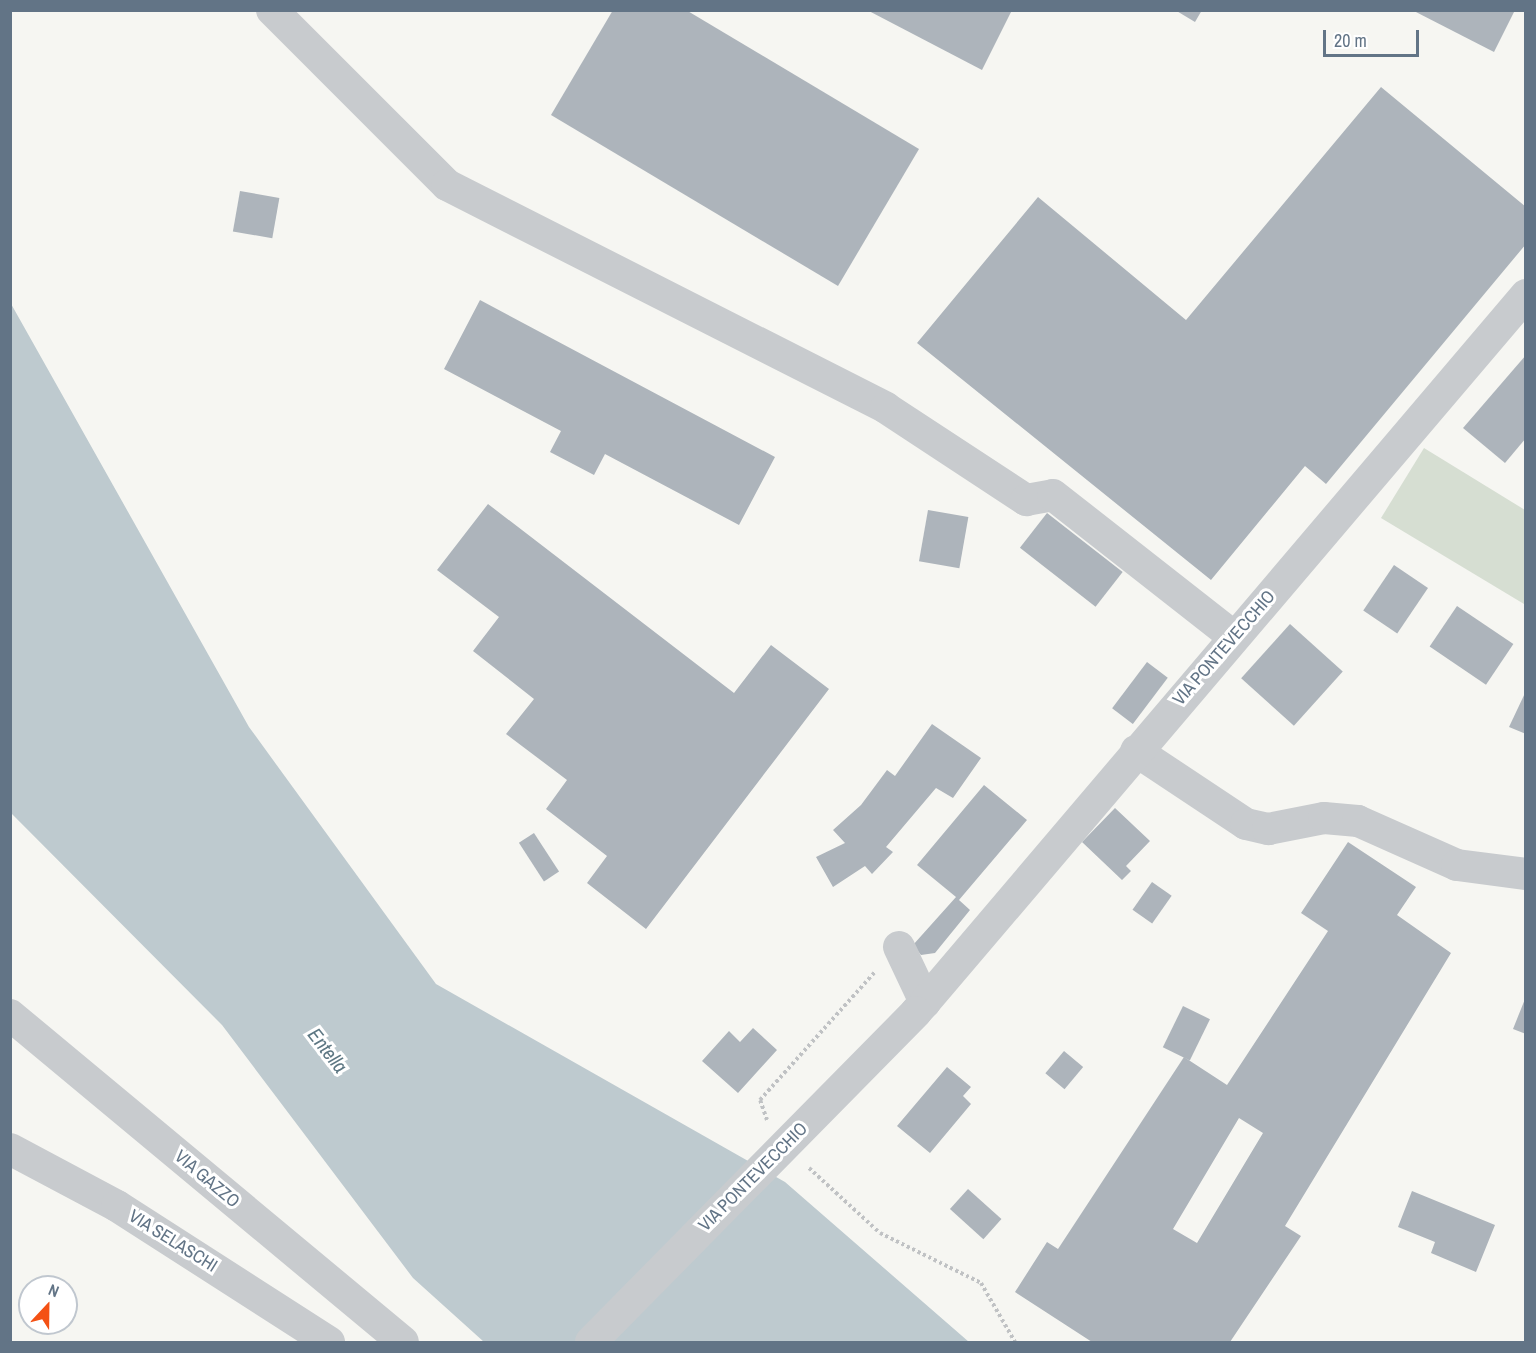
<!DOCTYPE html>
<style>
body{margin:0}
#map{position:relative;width:1536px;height:1353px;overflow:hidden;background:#f6f6f2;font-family:"Archivo Narrow",sans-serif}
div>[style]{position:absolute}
.green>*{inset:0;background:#d6ded2}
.water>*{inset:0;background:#becacf}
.building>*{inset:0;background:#adb4bb;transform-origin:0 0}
.path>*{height:4px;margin-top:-2px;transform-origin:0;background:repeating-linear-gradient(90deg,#c0c2c4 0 3px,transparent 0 6px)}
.minor>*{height:32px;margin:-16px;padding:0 16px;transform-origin:16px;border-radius:16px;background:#c8cbce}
.minor-bridge>*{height:32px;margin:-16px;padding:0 16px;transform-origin:16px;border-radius:16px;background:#c8cbce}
span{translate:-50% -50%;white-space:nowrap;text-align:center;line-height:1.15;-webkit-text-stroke:6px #fff;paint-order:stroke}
.street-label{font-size:18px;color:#627486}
.water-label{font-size:20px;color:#5d7783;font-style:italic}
.frame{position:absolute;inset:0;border:12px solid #627486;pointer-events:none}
.north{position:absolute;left:18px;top:1275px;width:60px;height:60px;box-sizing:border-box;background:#fff;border:2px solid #c0c7cf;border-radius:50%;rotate:22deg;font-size:16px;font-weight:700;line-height:24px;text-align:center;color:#627486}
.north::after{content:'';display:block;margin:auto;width:21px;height:27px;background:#f45114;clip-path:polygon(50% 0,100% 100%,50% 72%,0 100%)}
.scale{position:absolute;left:1323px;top:30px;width:96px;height:27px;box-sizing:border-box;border:3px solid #627486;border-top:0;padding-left:8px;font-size:18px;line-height:21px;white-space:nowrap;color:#627486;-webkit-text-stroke:4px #fff;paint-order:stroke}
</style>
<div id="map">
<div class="green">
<i style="clip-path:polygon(1424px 448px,1525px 510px,1524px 604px,1381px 518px)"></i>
</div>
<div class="water">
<i style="clip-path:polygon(10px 302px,249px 727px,436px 984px,785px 1182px,969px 1342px,484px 1342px,413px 1278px,222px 1025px,11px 813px)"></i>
</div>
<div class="building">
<i style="clip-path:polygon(613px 10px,686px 10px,919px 149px,838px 286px,551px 115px)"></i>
<i style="clip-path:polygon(867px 10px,1012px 10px,982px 70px)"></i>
<i style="clip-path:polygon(1175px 10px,1202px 10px,1195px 22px)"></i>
<i style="clip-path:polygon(1412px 10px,1515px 10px,1494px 52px)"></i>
<i style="clip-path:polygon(1381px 87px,1526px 207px,1526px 244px,1326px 484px,1305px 466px,1211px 580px,917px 343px,1038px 197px,1186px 320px)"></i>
<i style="left:240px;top:191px;width:40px;height:41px;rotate:10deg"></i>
<i style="clip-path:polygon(480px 300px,775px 457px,739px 525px,605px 454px,594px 475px,550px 452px,561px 431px,444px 369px)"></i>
<i style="clip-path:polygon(1526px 355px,1526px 438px,1505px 463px,1463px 428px)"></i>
<i style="clip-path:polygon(488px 504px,734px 693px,771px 645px,829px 689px,646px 929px,587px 883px,607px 856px,546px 809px,567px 780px,506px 734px,534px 699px,473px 651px,499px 617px,437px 570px)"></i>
<i style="left:928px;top:510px;width:41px;height:52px;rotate:10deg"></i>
<i style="left:1047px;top:513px;width:96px;height:44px;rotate:38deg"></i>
<i style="left:1394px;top:565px;width:41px;height:55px;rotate:34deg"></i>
<i style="left:1457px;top:606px;width:68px;height:49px;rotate:34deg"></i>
<i style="left:1290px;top:624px;width:71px;height:73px;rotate:42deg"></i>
<i style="left:1147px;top:662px;width:26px;height:58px;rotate:37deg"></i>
<i style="clip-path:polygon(1526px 691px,1526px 734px,1509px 727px)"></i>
<i style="clip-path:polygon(932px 724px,981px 758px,953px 798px,936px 788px,886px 847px,893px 852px,872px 874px,865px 866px,833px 887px,816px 857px,845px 843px,833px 830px,861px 805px,887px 770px,895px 776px)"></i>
<i style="clip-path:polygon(984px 785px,1027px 820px,959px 900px,970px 910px,935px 953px,921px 955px,913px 945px,956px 897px,917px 865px)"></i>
<i style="clip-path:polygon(1115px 808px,1150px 841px,1126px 866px,1131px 871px,1122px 880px,1082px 842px)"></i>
<i style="left:534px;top:833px;width:46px;height:18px;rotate:57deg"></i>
<i style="clip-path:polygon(evenodd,1348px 842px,1416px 887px,1397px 915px,1451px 953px,1285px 1226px,1301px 1236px,1230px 1342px,1092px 1342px,1015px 1292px,1047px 1242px,1058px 1249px,1184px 1057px,1227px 1085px,1328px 931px,1301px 913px,1348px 842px,1239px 1118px,1263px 1133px,1197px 1243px,1173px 1229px,1239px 1118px)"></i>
<i style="left:1152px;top:882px;width:24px;height:34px;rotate:35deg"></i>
<i style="clip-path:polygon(1525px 999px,1526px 999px,1526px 1034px,1513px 1029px)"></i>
<i style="left:1183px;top:1006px;width:30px;height:46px;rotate:26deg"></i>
<i style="clip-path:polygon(753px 1028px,777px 1050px,738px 1093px,702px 1061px,729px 1031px,740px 1042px)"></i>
<i style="left:1064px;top:1051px;width:25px;height:29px;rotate:40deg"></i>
<i style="clip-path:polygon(947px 1067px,971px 1087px,963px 1096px,971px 1104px,930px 1153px,897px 1126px)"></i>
<i style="left:968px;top:1189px;width:45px;height:27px;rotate:42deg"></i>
<i style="clip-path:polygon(1412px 1191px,1495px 1225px,1476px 1272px,1431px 1253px,1435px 1242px,1398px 1227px)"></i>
</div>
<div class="path">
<i style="left:767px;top:1120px;width:21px;rotate:-109deg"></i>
<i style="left:760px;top:1100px;width:172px;rotate:-48.1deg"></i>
<i style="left:809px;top:1168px;width:96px;rotate:42.5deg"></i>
<i style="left:880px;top:1233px;width:113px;rotate:26.3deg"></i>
<i style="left:981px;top:1283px;width:68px;rotate:60deg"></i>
</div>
<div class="minor">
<i style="left:272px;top:10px;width:247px;rotate:45deg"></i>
<i style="left:447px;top:185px;width:492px;rotate:26.9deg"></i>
<i style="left:886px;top:408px;width:168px;rotate:33.3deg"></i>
<i style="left:1026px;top:500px;width:27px;rotate:-10deg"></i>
<i style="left:1053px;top:495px;width:230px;rotate:38.1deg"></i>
<i style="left:1136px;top:751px;width:132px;rotate:33.6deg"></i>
<i style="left:1246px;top:824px;width:23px;rotate:13deg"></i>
<i style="left:1268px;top:829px;width:57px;rotate:-11.1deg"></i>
<i style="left:1324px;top:818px;width:34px;rotate:5deg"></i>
<i style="left:1358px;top:821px;width:108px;rotate:24deg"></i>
<i style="left:1457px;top:865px;width:70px;rotate:7.4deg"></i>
<i style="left:899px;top:947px;width:61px;rotate:64.7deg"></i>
<i style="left:925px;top:1002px;width:13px;rotate:132deg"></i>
<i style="left:925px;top:1002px;width:928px;rotate:-49.63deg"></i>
<i style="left:10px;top:1015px;width:511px;rotate:39.76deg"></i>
<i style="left:10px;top:1149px;width:121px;rotate:28deg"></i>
<i style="left:117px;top:1206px;width:252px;rotate:32.7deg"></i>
</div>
<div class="minor-bridge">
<i style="left:591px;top:1342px;width:463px;rotate:-45.4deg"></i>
</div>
<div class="street-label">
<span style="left:1224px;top:648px;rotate:-49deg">VIA PONTEVECCHIO</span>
<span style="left:753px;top:1177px;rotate:-45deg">VIA PONTEVECCHIO</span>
<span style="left:207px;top:1179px;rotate:40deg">VIA GAZZO</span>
<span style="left:173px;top:1241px;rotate:32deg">VIA SELASCHI</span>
</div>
<div class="water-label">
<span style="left:328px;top:1050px;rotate:52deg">Entella</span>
</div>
<div class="frame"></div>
<div class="north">N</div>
<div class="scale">20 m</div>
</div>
